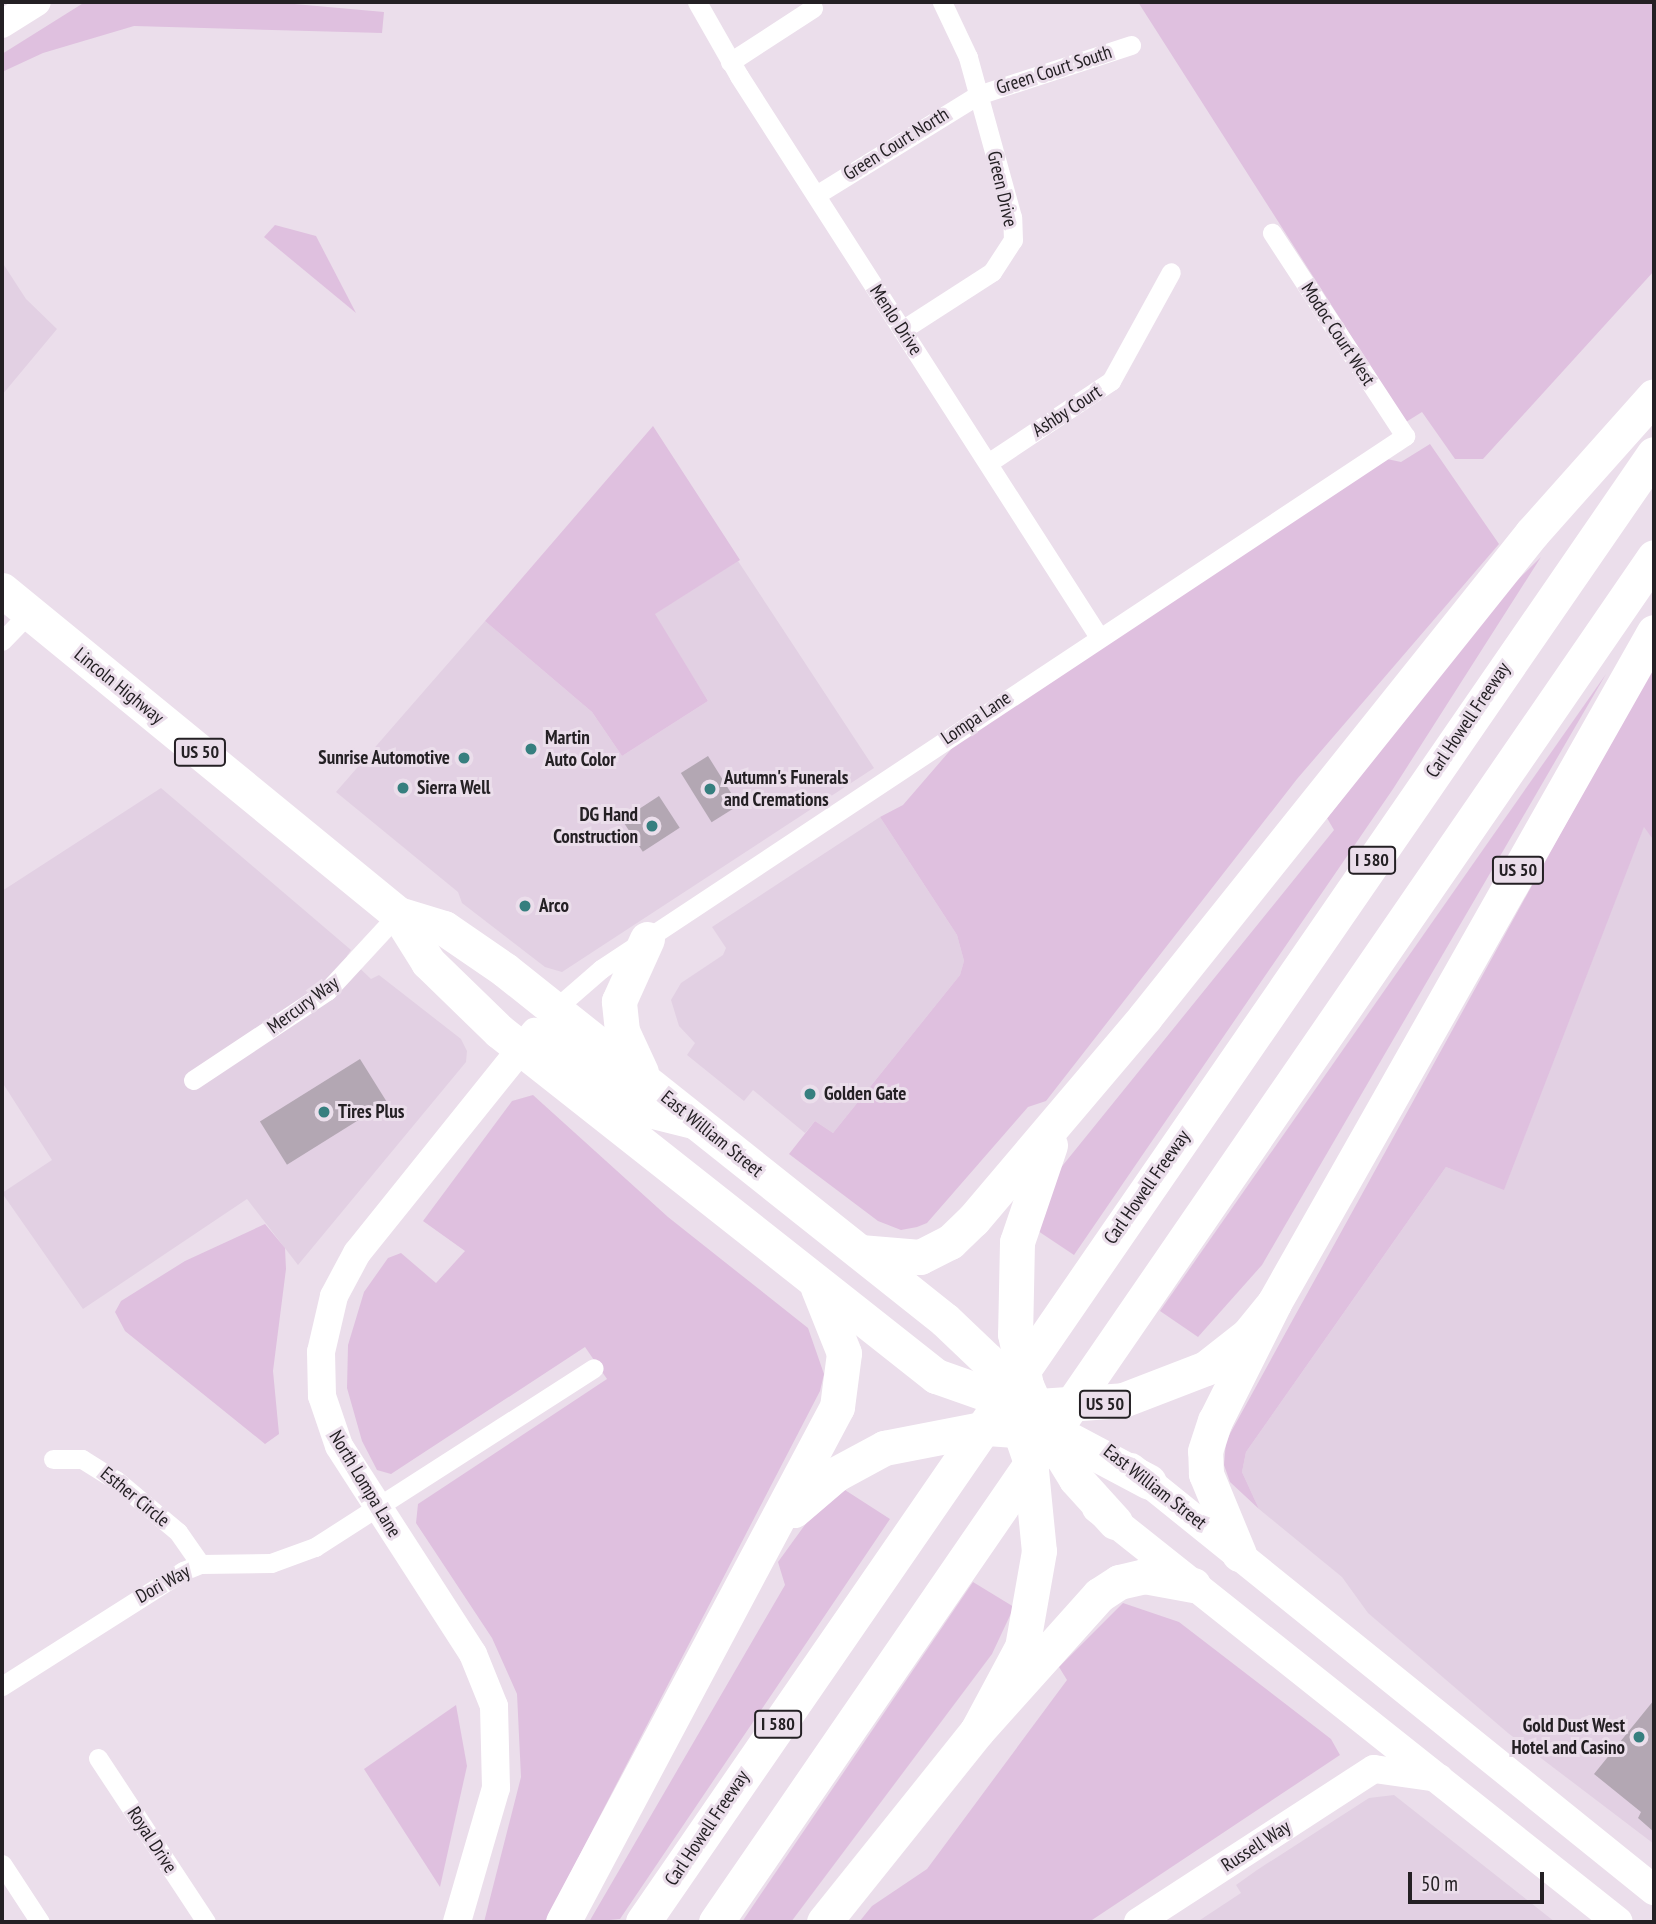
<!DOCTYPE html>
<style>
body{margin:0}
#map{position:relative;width:1656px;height:1924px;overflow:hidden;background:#ebdeeb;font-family:"PT Sans Narrow",sans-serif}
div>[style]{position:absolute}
.built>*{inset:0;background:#e2d0e3}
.green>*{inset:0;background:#dfc0df}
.building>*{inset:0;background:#b3a7b3;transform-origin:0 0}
.street>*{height:19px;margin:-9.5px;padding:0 9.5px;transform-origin:9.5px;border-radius:9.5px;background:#fff}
.secondary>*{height:28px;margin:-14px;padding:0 14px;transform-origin:14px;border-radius:14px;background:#fff}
.primary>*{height:30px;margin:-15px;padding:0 15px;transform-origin:15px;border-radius:15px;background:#fff}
.highway>*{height:35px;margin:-17.5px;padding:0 17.5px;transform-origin:17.5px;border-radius:17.5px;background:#fff}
.dots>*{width:19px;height:19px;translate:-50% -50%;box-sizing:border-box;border:4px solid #ebdeeb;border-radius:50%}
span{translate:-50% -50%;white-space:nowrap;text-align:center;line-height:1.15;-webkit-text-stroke:6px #ebdeeb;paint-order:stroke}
.shield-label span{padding:2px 5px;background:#ebdeeb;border:2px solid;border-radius:5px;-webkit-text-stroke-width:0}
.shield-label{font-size:18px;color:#242024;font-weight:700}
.street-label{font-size:19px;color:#242024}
.poi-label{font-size:19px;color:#242024;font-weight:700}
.left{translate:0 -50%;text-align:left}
.right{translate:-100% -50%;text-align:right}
.frame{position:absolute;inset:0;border:4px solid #242024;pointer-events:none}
.scale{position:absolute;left:1408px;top:1872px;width:136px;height:32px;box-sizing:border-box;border:4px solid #242024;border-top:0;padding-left:9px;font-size:21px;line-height:24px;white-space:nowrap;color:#242024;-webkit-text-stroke:5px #ebdeeb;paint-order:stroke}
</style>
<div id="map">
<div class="built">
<i style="clip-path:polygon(2px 262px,26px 299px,57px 329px,2px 395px)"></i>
<i style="clip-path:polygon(738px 561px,874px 768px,562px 972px,545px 967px,462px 903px,458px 892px,336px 792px,485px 621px,592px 712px,622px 756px,708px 701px,654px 614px)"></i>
<i style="clip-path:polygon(161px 788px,351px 950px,347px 956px,371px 979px,379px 975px,461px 1039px,467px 1051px,466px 1062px,298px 1265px,247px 1199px,83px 1309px,2px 1193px,52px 1160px,2px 1082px,2px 891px)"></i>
<i style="clip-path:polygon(880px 817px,957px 935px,964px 961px,960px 975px,833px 1133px,815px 1121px,805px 1133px,753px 1090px,744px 1101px,687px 1055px,695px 1043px,679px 1026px,671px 1000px,681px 983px,723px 955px,726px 948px,712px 927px)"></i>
<i style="clip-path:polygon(1644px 826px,1654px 841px,1654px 1844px,1508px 1733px,1368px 1613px,1342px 1577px,1259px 1509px,1242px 1472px,1246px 1452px,1446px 1167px,1504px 1189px)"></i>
<i style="clip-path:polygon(1394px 1795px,1555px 1922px,1197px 1922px,1241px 1893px,1236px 1885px,1257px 1870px,1369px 1798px)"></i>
</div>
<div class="green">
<i style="clip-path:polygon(85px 2px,272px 2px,384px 12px,382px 33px,134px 26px,43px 53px,2px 72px,2px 54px)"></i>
<i style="clip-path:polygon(1138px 2px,1654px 2px,1654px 271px,1483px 459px,1455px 459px,1422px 412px,1406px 422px)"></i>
<i style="clip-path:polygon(275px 225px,316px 236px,356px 313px,264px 237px)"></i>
<i style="clip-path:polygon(653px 426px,740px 560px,655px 614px,708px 701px,622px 756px,592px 712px,485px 621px)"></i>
<i style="clip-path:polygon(1430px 444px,1499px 544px,1297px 779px,1046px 1101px,1028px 1107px,927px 1223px,917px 1227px,901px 1230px,878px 1221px,789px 1154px,815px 1121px,833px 1133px,960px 975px,964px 961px,957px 935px,880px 817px,903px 805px,960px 739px,1387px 459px,1401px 462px)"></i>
<i style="clip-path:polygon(1541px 557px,1393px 789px,1074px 1255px,1038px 1231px,1059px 1170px,1334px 830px,1327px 818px,1495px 602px)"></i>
<i style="clip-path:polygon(1654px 664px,1654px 841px,1644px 827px,1504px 1190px,1446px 1167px,1246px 1452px,1242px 1472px,1259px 1509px,1230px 1482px,1224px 1465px,1226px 1441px)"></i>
<i style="clip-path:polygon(1606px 674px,1262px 1265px,1198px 1337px,1160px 1311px)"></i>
<i style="clip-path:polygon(533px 1095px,668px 1217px,808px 1328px,824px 1374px,820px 1391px,545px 1922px,484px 1922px,521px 1777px,517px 1694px,492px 1638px,416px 1523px,418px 1504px,607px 1379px,585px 1347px,391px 1474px,377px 1470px,362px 1441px,347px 1388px,348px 1345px,364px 1292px,388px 1258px,401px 1253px,436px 1283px,465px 1251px,423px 1221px,512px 1101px)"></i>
<i style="clip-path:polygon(265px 1224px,285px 1248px,286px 1269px,273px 1371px,279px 1434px,265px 1444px,125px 1331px,115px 1312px,121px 1301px,185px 1261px)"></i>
<i style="clip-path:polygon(845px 1490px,890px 1519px,620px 1919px,589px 1922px,785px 1585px,778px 1562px,807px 1522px)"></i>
<i style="clip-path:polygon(973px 1582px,1014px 1607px,992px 1654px,791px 1922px,742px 1922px)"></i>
<i style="clip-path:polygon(1123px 1603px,1179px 1622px,1331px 1739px,1340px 1755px,1089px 1922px,859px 1922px,872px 1906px,927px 1869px,1067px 1680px,1059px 1667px)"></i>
<i style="clip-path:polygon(456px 1705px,467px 1766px,440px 1887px,364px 1769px)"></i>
</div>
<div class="building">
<i style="left:708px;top:756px;width:58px;height:32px;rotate:58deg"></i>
<i style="left:659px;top:796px;width:38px;height:44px;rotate:57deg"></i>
<i style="left:360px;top:1059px;width:51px;height:118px;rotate:58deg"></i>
<i style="clip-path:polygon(1654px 1700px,1654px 1832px,1638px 1818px,1641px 1812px,1594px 1774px)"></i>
</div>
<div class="street">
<i style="left:697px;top:2px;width:85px;rotate:60.4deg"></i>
<i style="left:739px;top:76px;width:667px;rotate:57.31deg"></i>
<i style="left:730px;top:62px;width:99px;rotate:-33deg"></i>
<i style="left:816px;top:195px;width:190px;rotate:-31.7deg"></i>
<i style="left:978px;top:95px;width:161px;rotate:-18.1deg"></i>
<i style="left:902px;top:330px;width:107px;rotate:-32.8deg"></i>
<i style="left:992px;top:272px;width:38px;rotate:-57deg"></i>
<i style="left:1013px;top:240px;width:23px;rotate:-92deg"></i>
<i style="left:1012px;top:217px;width:166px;rotate:-105.4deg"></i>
<i style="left:968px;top:57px;width:61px;rotate:-115.3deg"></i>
<i style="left:988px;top:463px;width:148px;rotate:-33.7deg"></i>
<i style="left:1111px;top:381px;width:124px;rotate:-61.2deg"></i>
<i style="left:2px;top:641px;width:39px;rotate:-46deg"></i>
<i style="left:555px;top:1009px;width:61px;rotate:-41deg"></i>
<i style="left:601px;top:969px;width:965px;rotate:-33.54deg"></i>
<i style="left:1405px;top:436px;width:243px;rotate:-123.2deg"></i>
<i style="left:193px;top:1080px;width:161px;rotate:-33.6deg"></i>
<i style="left:327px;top:991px;width:105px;rotate:-47.3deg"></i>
<i style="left:53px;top:1459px;width:29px"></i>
<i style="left:82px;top:1459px;width:40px;rotate:32deg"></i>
<i style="left:116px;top:1480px;width:81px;rotate:40deg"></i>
<i style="left:178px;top:1532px;width:39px;rotate:55deg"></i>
<i style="left:2px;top:1686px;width:214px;rotate:-32.4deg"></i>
<i style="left:183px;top:1571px;width:18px;rotate:-22deg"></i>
<i style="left:200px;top:1564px;width:71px;rotate:-0.8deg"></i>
<i style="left:271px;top:1563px;width:47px;rotate:-20deg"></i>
<i style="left:315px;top:1547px;width:331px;rotate:-32.7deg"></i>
<i style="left:98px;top:1758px;width:196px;rotate:56.6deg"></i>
<i style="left:2px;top:1864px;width:69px;rotate:56.8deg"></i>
</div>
<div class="secondary">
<i style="left:2px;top:24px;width:41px;rotate:-32.2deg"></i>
<i style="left:457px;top:1922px;width:140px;rotate:-73.8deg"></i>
<i style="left:496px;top:1788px;width:82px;rotate:-91.4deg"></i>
<i style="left:494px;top:1706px;width:56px;rotate:-112deg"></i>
<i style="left:473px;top:1654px;width:247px;rotate:-122.8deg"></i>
<i style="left:339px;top:1446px;width:53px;rotate:-108.8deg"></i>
<i style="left:322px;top:1396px;width:44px;rotate:-91.3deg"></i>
<i style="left:321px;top:1352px;width:57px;rotate:-76.9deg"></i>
<i style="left:334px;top:1296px;width:49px;rotate:-61.9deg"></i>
<i style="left:357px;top:1253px;width:284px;rotate:-51.2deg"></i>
<i style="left:1138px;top:1922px;width:281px;rotate:-33deg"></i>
<i style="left:1374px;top:1769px;width:66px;rotate:7.9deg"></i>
</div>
<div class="primary">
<i style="left:1131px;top:1468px;width:672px;rotate:38.9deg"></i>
<i style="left:1097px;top:1508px;width:665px;rotate:38.47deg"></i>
</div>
<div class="highway">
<i style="left:2px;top:590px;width:512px;rotate:39.29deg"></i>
<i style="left:398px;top:914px;width:57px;rotate:58deg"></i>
<i style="left:428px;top:962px;width:99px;rotate:44.2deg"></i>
<i style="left:499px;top:1031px;width:557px;rotate:38.29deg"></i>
<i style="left:936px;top:1376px;width:93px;rotate:19.4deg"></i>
<i style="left:1024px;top:1407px;width:99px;rotate:-4deg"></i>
<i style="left:1123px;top:1400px;width:89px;rotate:-21.1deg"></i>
<i style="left:1206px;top:1368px;width:53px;rotate:-38.2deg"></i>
<i style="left:1248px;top:1335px;width:41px;rotate:-50.9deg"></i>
<i style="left:398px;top:914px;width:48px;rotate:16.9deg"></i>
<i style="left:444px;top:928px;width:74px;rotate:34.5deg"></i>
<i style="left:505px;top:970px;width:562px;rotate:38.5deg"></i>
<i style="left:945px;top:1320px;width:58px;rotate:43.6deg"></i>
<i style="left:987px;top:1360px;width:42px;rotate:59.7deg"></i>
<i style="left:1008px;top:1396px;width:68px;rotate:71deg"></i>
<i style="left:1030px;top:1460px;width:91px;rotate:84.4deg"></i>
<i style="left:1039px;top:1551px;width:97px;rotate:100deg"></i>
<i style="left:1022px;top:1647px;width:95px;rotate:118.2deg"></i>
<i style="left:521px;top:1048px;width:28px;rotate:-18deg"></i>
<i style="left:548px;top:1039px;width:108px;rotate:38.2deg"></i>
<i style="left:633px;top:1106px;width:62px;rotate:14deg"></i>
<i style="left:641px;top:1072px;width:45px;rotate:-114.9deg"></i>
<i style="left:622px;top:1031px;width:30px;rotate:-96deg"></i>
<i style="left:619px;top:1001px;width:68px;rotate:-65.7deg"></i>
<i style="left:1050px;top:1145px;width:102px;rotate:108.8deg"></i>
<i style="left:1017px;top:1242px;width:92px;rotate:91.2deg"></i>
<i style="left:1015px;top:1334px;width:52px;rotate:77.8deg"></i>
<i style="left:1026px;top:1385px;width:49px;rotate:66deg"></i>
<i style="left:1046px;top:1430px;width:57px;rotate:58.5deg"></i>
<i style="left:1076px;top:1479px;width:58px;rotate:47.8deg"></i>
<i style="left:860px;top:1252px;width:60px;rotate:4.8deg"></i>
<i style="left:920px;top:1257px;width:34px;rotate:-27deg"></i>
<i style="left:950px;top:1242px;width:32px;rotate:-44deg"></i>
<i style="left:973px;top:1220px;width:266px;rotate:-49.7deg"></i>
<i style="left:1145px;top:1017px;width:620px;rotate:-51.35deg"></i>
<i style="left:1532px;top:533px;width:183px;rotate:-48.3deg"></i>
<i style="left:794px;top:1510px;width:55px;rotate:-40.6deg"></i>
<i style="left:836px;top:1474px;width:55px;rotate:-28.4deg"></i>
<i style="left:884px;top:1448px;width:105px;rotate:-11deg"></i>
<i style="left:987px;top:1428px;width:70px;rotate:4.1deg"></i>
<i style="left:1057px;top:1433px;width:104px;rotate:28deg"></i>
<i style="left:1239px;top:1554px;width:87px;rotate:-112.4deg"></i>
<i style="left:1206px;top:1474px;width:23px;rotate:-92deg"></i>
<i style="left:1205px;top:1451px;width:32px;rotate:-72deg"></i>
<i style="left:1215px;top:1421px;width:132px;rotate:-63.4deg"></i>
<i style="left:1274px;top:1303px;width:771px;rotate:-60.48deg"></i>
<i style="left:563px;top:1922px;width:583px;rotate:-61.99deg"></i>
<i style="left:837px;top:1407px;width:54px;rotate:-82.6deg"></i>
<i style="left:844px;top:1353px;width:70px;rotate:-111.8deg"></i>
<i style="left:643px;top:1922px;width:1782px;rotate:-55.45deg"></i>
<i style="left:716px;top:1922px;width:1656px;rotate:-55.5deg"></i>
<i style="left:824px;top:1922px;width:245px;rotate:-51.3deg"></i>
<i style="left:977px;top:1731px;width:183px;rotate:-48.1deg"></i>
<i style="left:1099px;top:1595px;width:24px;rotate:-33deg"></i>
<i style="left:1119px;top:1582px;width:26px;rotate:-13deg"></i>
<i style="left:1144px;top:1576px;width:50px;rotate:10.4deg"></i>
</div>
<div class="dots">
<i style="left:531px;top:749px;background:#367f7f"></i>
<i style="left:464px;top:758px;background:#367f7f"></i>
<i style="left:403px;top:788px;background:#367f7f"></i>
<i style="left:710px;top:789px;background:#367f7f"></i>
<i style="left:652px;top:826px;background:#367f7f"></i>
<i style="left:525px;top:906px;background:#367f7f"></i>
<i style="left:810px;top:1094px;background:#367f7f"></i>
<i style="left:324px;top:1112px;background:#367f7f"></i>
<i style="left:1639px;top:1737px;background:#367f7f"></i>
</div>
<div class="shield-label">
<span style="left:200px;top:752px">US 50</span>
<span style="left:1372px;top:860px">I 580</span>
<span style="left:1518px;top:870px">US 50</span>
<span style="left:1105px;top:1404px">US 50</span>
<span style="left:778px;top:1724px">I 580</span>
</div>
<div class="street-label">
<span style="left:1054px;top:70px;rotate:-18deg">Green Court South</span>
<span style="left:896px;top:144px;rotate:-32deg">Green Court North</span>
<span style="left:1002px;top:189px;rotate:77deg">Green Drive</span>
<span style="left:896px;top:320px;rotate:57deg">Menlo Drive</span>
<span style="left:1338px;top:334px;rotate:57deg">Modoc Court West</span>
<span style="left:1067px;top:411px;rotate:-33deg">Ashby Court</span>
<span style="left:119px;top:686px;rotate:39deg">Lincoln Highway</span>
<span style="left:976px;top:718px;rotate:-34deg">Lompa Lane</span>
<span style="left:1468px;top:720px;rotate:-56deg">Carl Howell Freeway</span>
<span style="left:303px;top:1005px;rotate:-36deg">Mercury Way</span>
<span style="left:712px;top:1134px;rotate:39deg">East William Street</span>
<span style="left:1147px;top:1187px;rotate:-55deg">Carl Howell Freeway</span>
<span style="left:365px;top:1484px;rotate:59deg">North Lompa Lane</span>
<span style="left:1155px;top:1487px;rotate:38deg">East William Street</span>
<span style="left:135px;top:1497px;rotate:39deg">Esther Circle</span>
<span style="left:163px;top:1584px;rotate:-29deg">Dori Way</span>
<span style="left:707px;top:1828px;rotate:-56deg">Carl Howell Freeway</span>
<span style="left:152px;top:1840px;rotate:57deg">Royal Drive</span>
<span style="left:1256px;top:1846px;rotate:-33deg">Russell Way</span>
</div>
<div class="poi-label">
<span class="left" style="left:545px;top:749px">Martin<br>Auto Color</span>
<span class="right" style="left:450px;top:758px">Sunrise Automotive</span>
<span class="left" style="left:724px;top:789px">Autumn's Funerals<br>and Cremations</span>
<span class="left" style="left:417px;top:788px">Sierra Well</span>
<span class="right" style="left:638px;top:826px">DG Hand<br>Construction</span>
<span class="left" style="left:539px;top:906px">Arco</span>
<span class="left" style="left:824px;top:1094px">Golden Gate</span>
<span class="left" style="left:338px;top:1112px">Tires Plus</span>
<span class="right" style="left:1625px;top:1737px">Gold Dust West<br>Hotel and Casino</span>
</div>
<div class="frame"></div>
<div class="scale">50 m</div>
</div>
